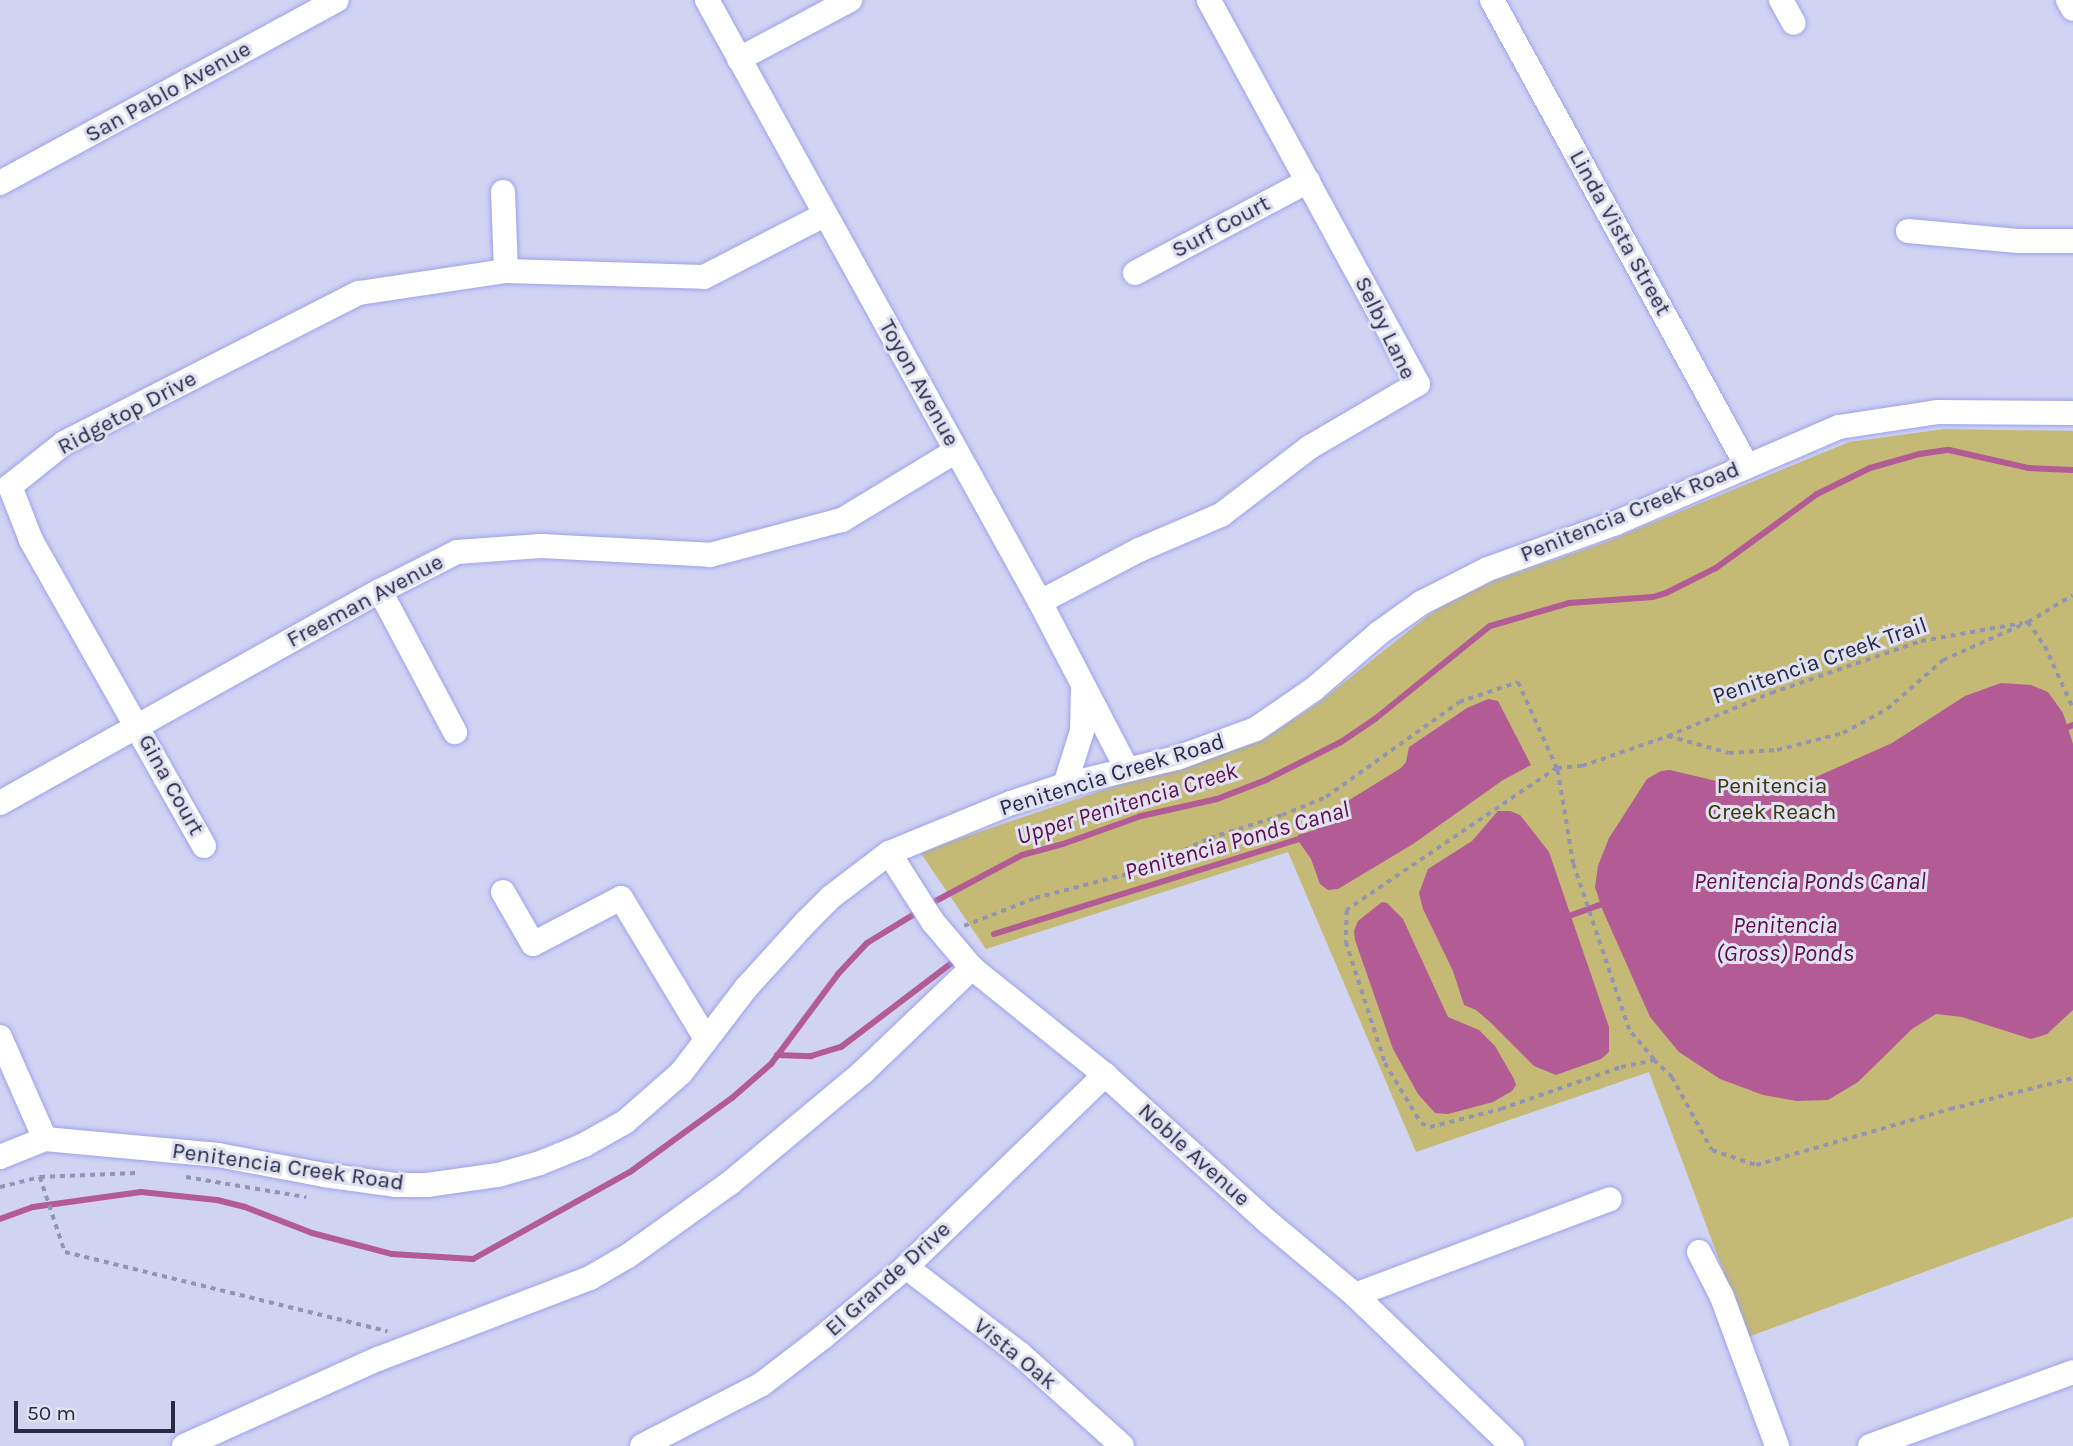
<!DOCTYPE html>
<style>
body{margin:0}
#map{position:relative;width:2073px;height:1446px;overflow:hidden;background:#d0d3f2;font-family:Karla,sans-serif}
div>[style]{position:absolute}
.green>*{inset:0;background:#c4ba75}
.water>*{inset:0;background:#b25b95}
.stream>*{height:6px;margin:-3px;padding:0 3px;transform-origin:3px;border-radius:3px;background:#b25b95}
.path>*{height:3.5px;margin-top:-1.75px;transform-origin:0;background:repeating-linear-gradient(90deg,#9294b3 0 5px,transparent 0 10px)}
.roads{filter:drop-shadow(0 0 2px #9ea1ec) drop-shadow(0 0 2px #9ea1ec)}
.minor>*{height:24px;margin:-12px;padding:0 12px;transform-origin:12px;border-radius:12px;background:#fff}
span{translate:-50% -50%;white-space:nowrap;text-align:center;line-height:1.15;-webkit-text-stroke:6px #e0e1f1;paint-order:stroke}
.street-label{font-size:23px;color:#282947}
.park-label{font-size:23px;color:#3d3605}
.water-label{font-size:24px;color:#5f0d4a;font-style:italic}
.scale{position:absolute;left:14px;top:1401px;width:161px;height:32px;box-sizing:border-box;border:4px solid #282947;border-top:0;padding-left:9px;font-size:21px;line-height:24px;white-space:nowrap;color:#282947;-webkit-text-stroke:5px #e0e1f1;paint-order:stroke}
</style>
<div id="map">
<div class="green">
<i style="clip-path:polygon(1944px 429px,2073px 431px,2073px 1217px,1748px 1337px,1649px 1072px,1416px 1152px,1288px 852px,986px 949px,920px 852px,1133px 780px,1259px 742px,1317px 704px,1435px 610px,1491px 582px,1606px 542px,1849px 442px)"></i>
</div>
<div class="water">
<i style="clip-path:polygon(2001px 683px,2031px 685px,2048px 692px,2063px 713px,2073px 744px,2073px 1010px,2047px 1034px,2031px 1039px,1962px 1017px,1936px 1014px,1912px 1029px,1858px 1082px,1828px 1100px,1797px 1101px,1763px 1095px,1720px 1079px,1679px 1052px,1650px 1017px,1603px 911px,1595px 887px,1598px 866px,1609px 838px,1647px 779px,1661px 771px,1670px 770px,1750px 789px,1816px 777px,1892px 743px,1965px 696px)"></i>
<i style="clip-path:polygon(1488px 699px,1498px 701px,1531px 765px,1503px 780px,1413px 844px,1338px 889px,1328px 890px,1320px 884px,1311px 859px,1297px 839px,1298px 835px,1315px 830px,1325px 815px,1401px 768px,1406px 762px,1409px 747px,1467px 708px)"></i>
<i style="clip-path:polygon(1498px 811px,1510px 811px,1520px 815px,1549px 852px,1609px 1027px,1609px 1052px,1601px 1059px,1556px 1075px,1534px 1066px,1490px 1022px,1476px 1010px,1464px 1005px,1453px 971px,1423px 909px,1419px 893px,1428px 869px,1472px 841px)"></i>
<i style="clip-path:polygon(1382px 902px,1387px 903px,1403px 919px,1448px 1017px,1479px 1030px,1495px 1046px,1514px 1079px,1516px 1085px,1512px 1091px,1493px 1102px,1448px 1114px,1435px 1113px,1418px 1094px,1393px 1049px,1355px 940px,1354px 931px,1358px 921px)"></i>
</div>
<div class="stream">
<i style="left:2061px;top:730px;width:13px;rotate:-23deg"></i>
<i style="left:930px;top:904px;width:104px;rotate:-28deg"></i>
<i style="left:1022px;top:855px;width:42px;rotate:-15deg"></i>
<i style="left:1063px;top:844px;width:83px;rotate:-19.7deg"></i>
<i style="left:1141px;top:816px;width:78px;rotate:-12.6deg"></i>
<i style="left:1217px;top:799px;width:53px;rotate:-21.2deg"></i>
<i style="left:1266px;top:780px;width:84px;rotate:-26.9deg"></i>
<i style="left:1341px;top:742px;width:41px;rotate:-34.1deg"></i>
<i style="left:1375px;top:719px;width:148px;rotate:-39deg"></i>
<i style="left:1490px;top:626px;width:82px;rotate:-16.2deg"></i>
<i style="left:1569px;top:603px;width:84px;rotate:-4.1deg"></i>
<i style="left:1653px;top:597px;width:14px;rotate:-17deg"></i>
<i style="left:1666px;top:593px;width:56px;rotate:-26.6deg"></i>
<i style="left:1716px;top:568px;width:125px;rotate:-36.2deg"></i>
<i style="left:1817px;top:494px;width:59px;rotate:-26.1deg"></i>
<i style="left:1870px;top:468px;width:51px;rotate:-15.9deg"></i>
<i style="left:1919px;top:454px;width:30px;rotate:-8deg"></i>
<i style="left:1949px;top:450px;width:81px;rotate:12.8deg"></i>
<i style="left:2028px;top:468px;width:45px;rotate:2.5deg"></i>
<i style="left:1566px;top:917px;width:45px;rotate:-19.7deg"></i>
<i style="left:994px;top:934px;width:324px;rotate:-17.3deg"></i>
<i style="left:777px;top:1055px;width:34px;rotate:2deg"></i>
<i style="left:811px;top:1056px;width:31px;rotate:-17deg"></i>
<i style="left:841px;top:1047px;width:141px;rotate:-37.2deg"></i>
<i style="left:0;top:1219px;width:35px;rotate:-20deg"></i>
<i style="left:33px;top:1207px;width:109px;rotate:-7.9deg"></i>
<i style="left:141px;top:1192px;width:76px;rotate:6deg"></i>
<i style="left:217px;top:1200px;width:29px;rotate:14deg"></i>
<i style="left:245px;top:1207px;width:72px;rotate:21.2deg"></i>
<i style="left:312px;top:1233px;width:83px;rotate:14.7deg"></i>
<i style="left:392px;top:1254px;width:81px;rotate:3.5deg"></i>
<i style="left:473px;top:1259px;width:179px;rotate:-29deg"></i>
<i style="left:630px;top:1172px;width:126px;rotate:-36deg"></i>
<i style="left:732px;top:1098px;width:52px;rotate:-41.1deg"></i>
<i style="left:771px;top:1064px;width:112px;rotate:-53.3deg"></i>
<i style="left:838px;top:974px;width:42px;rotate:-46.9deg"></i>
<i style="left:867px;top:943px;width:63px;rotate:-31.4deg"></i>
</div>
<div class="path">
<i style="left:2028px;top:622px;width:29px;rotate:55deg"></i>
<i style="left:2045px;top:646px;width:68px;rotate:65.7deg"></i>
<i style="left:1668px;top:736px;width:112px;rotate:-22.7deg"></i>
<i style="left:1771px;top:693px;width:159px;rotate:-19.1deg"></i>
<i style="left:1921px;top:641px;width:103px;rotate:-10.1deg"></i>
<i style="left:964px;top:926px;width:76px;rotate:-21.5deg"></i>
<i style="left:1035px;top:898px;width:107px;rotate:-14.6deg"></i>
<i style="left:1139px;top:871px;width:78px;rotate:-24.9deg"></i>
<i style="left:1210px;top:838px;width:76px;rotate:-17.7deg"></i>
<i style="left:1282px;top:815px;width:48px;rotate:-22.2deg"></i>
<i style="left:1326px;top:797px;width:163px;rotate:-35.5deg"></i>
<i style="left:1459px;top:702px;width:62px;rotate:-18.7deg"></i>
<i style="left:1518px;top:682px;width:94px;rotate:65.6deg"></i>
<i style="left:1557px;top:768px;width:25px;rotate:-5deg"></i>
<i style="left:1582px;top:766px;width:91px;rotate:-19.2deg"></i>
<i style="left:1668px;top:736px;width:63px;rotate:15.6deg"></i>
<i style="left:1729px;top:753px;width:48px;rotate:-3.6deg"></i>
<i style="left:1777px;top:750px;width:68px;rotate:-14.4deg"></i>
<i style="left:1843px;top:733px;width:50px;rotate:-28.6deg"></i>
<i style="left:1887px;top:709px;width:74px;rotate:-41.2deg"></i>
<i style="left:1943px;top:660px;width:93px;rotate:-24.1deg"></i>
<i style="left:2028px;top:622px;width:52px;rotate:-31deg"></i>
<i style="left:1654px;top:1060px;width:39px;rotate:-130deg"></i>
<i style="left:1629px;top:1030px;width:175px;rotate:-108.6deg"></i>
<i style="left:1573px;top:864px;width:97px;rotate:-99.5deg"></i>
<i style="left:1557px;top:768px;width:254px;rotate:145.9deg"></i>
<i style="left:1347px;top:910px;width:32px;rotate:92deg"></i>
<i style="left:1346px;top:942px;width:127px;rotate:72.1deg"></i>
<i style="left:1385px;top:1063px;width:70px;rotate:59deg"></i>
<i style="left:1421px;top:1123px;width:10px;rotate:24deg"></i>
<i style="left:1430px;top:1127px;width:73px;rotate:-14.2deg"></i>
<i style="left:1501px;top:1109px;width:127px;rotate:-19.3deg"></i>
<i style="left:1621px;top:1067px;width:34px;rotate:-12deg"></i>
<i style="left:1654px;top:1060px;width:25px;rotate:43deg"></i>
<i style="left:1672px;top:1077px;width:83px;rotate:61.3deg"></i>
<i style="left:1712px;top:1150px;width:46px;rotate:18.8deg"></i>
<i style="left:1756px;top:1165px;width:202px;rotate:-16.1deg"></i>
<i style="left:1950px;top:1109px;width:127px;rotate:-14.1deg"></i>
<i style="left:40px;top:1177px;width:79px;rotate:71.6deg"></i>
<i style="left:65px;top:1252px;width:332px;rotate:13.8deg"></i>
<i style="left:186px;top:1177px;width:122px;rotate:9.5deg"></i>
<i style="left:0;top:1187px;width:41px;rotate:-14deg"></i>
<i style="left:40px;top:1177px;width:96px;rotate:-2.4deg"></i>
</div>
<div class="roads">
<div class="minor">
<i style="left:707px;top:0;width:688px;rotate:61.05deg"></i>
<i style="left:1040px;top:602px;width:188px;rotate:62.5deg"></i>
<i style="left:1492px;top:0;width:531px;rotate:61.31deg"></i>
<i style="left:1781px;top:0;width:26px;rotate:61deg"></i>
<i style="left:2068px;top:0;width:10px;rotate:61deg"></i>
<i style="left:739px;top:59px;width:126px;rotate:-28deg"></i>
<i style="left:0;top:183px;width:383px;rotate:-28.5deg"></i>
<i style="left:503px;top:192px;width:79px;rotate:87.8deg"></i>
<i style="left:1908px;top:231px;width:110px;rotate:5.2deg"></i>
<i style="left:2018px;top:241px;width:55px"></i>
<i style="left:1135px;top:273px;width:196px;rotate:-28deg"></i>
<i style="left:380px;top:591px;width:160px;rotate:62deg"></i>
<i style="left:1040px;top:602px;width:112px;rotate:-27.7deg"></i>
<i style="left:1139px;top:550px;width:89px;rotate:-23.1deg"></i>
<i style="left:1221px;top:515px;width:112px;rotate:-37.4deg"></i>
<i style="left:1310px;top:447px;width:125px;rotate:-30.3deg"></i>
<i style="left:1418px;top:384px;width:437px;rotate:-118.6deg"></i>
<i style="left:1065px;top:785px;width:57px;rotate:-72.5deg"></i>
<i style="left:1082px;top:731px;width:45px;rotate:-88.7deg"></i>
<i style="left:0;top:803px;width:435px;rotate:-29.2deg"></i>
<i style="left:380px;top:591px;width:86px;rotate:-26.9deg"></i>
<i style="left:457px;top:552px;width:84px;rotate:-4.1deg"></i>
<i style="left:541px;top:546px;width:169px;rotate:3deg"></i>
<i style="left:710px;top:555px;width:137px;rotate:-14.9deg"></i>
<i style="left:842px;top:520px;width:133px;rotate:-31.2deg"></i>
<i style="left:204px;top:846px;width:352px;rotate:-119.5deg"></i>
<i style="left:31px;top:540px;width:58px;rotate:-111.3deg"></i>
<i style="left:10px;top:486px;width:69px;rotate:-38.5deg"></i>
<i style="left:64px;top:443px;width:331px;rotate:-27deg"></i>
<i style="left:359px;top:293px;width:149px;rotate:-8.5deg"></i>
<i style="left:506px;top:271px;width:198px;rotate:1.7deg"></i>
<i style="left:704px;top:277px;width:135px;rotate:-27.3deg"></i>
<i style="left:889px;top:853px;width:82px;rotate:57.5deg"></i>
<i style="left:933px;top:922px;width:60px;rotate:49.7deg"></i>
<i style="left:972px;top:968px;width:171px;rotate:38.8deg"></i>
<i style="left:1105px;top:1075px;width:221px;rotate:42.1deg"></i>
<i style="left:1269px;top:1223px;width:112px;rotate:39.9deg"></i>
<i style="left:1355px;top:1295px;width:218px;rotate:43.9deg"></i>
<i style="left:503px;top:892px;width:60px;rotate:60deg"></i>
<i style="left:533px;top:944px;width:99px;rotate:-27.6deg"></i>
<i style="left:621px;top:898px;width:165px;rotate:58.9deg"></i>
<i style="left:0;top:1037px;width:111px;rotate:66.2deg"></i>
<i style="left:0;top:1157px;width:48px;rotate:-21.8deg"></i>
<i style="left:45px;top:1139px;width:174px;rotate:5.3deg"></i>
<i style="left:218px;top:1155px;width:108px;rotate:10.7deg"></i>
<i style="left:324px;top:1175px;width:73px;rotate:7.9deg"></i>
<i style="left:396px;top:1185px;width:31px"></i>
<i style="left:427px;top:1185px;width:72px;rotate:-8deg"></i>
<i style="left:498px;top:1175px;width:44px;rotate:-15.9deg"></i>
<i style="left:540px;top:1163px;width:48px;rotate:-22.2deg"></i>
<i style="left:584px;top:1145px;width:47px;rotate:-29.3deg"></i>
<i style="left:625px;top:1122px;width:74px;rotate:-41.2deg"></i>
<i style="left:681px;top:1073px;width:107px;rotate:-52.6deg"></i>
<i style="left:746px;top:988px;width:89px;rotate:-47.7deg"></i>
<i style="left:806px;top:922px;width:35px;rotate:-45deg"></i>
<i style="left:831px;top:897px;width:73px;rotate:-37.2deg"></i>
<i style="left:889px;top:853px;width:132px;rotate:-22.3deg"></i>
<i style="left:1011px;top:803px;width:57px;rotate:-18.4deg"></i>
<i style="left:1065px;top:785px;width:115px;rotate:-13.6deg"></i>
<i style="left:1177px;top:758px;width:84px;rotate:-20.2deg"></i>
<i style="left:1256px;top:729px;width:70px;rotate:-34.6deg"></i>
<i style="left:1314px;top:689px;width:86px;rotate:-40.7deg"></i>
<i style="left:1379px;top:633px;width:52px;rotate:-35.5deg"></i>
<i style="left:1421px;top:603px;width:75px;rotate:-26.9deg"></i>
<i style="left:1488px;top:569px;width:136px;rotate:-19.8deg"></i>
<i style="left:1616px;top:523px;width:243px;rotate:-23.3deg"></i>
<i style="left:1839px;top:427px;width:99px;rotate:-8.7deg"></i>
<i style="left:1937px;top:412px;width:136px;rotate:0.4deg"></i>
<i style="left:1699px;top:1252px;width:51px;rotate:62.9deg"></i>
<i style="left:1722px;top:1297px;width:159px;rotate:69.7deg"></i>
<i style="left:906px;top:1267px;width:143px;rotate:37.3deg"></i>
<i style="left:1020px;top:1354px;width:137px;rotate:42deg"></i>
<i style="left:1355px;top:1295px;width:272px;rotate:-20.6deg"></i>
<i style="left:184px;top:1446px;width:213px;rotate:-24.2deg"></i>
<i style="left:378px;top:1359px;width:227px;rotate:-20.9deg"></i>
<i style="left:590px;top:1278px;width:44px;rotate:-30.1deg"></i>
<i style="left:628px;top:1256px;width:125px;rotate:-35.6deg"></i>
<i style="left:730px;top:1183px;width:173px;rotate:-39.8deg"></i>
<i style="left:863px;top:1072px;width:151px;rotate:-43.7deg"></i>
<i style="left:642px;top:1446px;width:135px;rotate:-27.3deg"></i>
<i style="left:762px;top:1384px;width:77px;rotate:-37.6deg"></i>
<i style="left:823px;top:1337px;width:109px;rotate:-40.1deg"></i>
<i style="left:906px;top:1267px;width:277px;rotate:-44deg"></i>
<i style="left:1870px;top:1446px;width:216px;rotate:-20deg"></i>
</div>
</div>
<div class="street-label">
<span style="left:168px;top:92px;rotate:-29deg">San Pablo Avenue</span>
<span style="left:1221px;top:227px;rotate:-28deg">Surf Court</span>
<span style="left:1620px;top:233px;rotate:61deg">Linda Vista Street</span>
<span style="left:1385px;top:328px;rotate:64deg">Selby Lane</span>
<span style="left:919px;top:383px;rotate:61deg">Toyon Avenue</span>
<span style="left:127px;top:413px;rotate:-28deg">Ridgetop Drive</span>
<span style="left:1630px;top:512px;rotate:-22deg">Penitencia Creek Road</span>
<span style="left:365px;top:601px;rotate:-28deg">Freeman Avenue</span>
<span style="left:1820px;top:661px;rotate:-19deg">Penitencia Creek Trail</span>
<span style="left:1112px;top:775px;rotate:-17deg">Penitencia Creek Road</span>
<span style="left:171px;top:785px;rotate:61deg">Gina Court</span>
<span style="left:1194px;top:1155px;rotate:42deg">Noble Avenue</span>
<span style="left:288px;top:1167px;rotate:8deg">Penitencia Creek Road</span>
<span style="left:888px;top:1279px;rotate:-42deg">El Grande Drive</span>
<span style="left:1015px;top:1354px;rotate:39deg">Vista Oak</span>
</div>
<div class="park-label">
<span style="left:1772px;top:799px">Penitencia<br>Creek Reach</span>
</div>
<div class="water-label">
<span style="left:1127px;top:804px;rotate:-17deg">Upper Penitencia Creek</span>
<span style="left:1237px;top:841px;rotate:-16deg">Penitencia Ponds Canal</span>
<span style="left:1810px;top:882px">Penitencia Ponds Canal</span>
<span style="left:1785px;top:940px">Penitencia<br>(Gross) Ponds</span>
</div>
<div class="scale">50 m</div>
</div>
